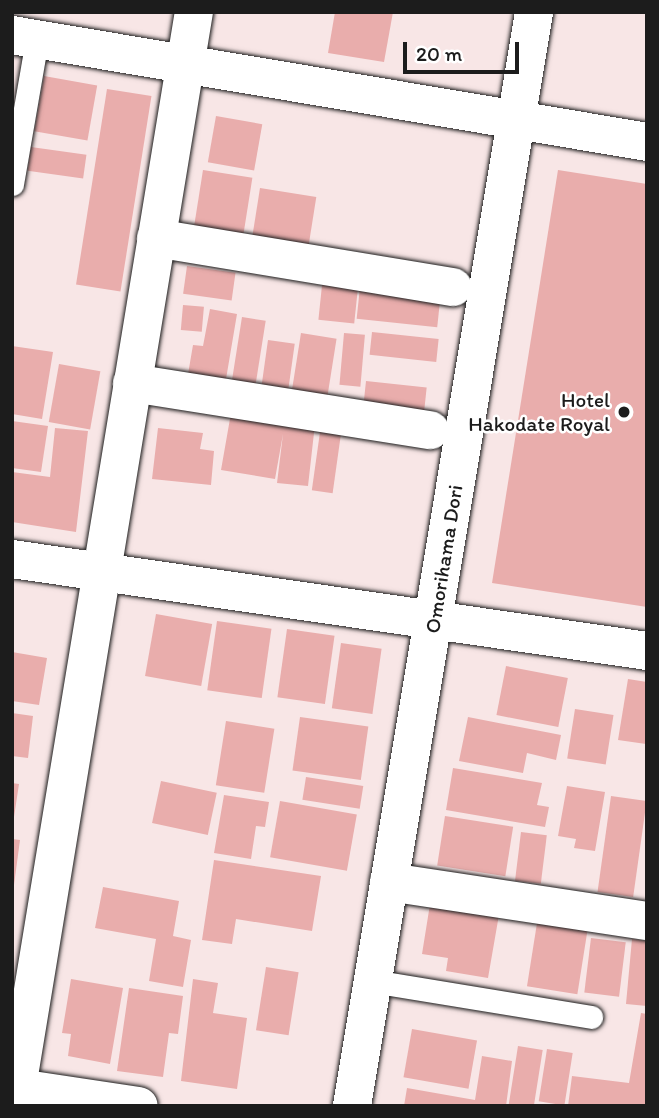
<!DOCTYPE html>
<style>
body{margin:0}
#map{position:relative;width:659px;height:1118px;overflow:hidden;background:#f8e6e6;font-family:Itim,sans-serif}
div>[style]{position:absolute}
.building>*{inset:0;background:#e9adac;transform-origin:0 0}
.roads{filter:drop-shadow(0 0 2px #1c1c1c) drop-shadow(0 0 2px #1c1c1c)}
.service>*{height:23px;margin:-11.5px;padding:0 11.5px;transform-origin:11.5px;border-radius:11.5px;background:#fff}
.minor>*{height:38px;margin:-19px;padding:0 19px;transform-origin:19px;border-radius:19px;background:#fff}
.tertiary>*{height:38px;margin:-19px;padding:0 19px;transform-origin:19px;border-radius:19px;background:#fff}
.dots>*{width:19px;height:19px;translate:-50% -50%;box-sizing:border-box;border:4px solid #fff;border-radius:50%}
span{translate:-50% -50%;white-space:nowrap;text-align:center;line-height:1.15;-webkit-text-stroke:5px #fff;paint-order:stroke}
.poi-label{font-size:21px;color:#1c1c1c}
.right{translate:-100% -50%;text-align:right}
.street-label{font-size:21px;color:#1c1c1c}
.frame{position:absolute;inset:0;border:14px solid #1c1c1c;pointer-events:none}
.scale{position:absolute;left:403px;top:42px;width:116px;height:32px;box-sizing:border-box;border:4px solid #1c1c1c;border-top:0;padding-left:9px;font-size:21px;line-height:24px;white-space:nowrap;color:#1c1c1c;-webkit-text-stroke:5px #fff;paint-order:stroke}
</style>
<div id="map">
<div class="building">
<i style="clip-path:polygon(335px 12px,393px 12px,384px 62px,328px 53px)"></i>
<i style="left:44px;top:76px;width:54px;height:56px;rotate:10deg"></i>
<i style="left:107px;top:89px;width:45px;height:198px;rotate:9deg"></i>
<i style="left:216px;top:116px;width:47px;height:47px;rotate:10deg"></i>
<i style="left:31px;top:147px;width:56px;height:24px;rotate:8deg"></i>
<i style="left:203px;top:170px;width:50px;height:68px;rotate:9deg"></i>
<i style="clip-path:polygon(558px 170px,647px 184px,647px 607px,492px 583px)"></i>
<i style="left:260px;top:188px;width:57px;height:56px;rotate:9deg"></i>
<i style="left:187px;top:266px;width:49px;height:28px;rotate:8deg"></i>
<i style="left:323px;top:276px;width:36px;height:44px;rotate:6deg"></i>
<i style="left:360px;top:287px;width:81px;height:32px;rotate:6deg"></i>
<i style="left:183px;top:305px;width:21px;height:25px;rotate:5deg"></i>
<i style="clip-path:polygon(210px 309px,237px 314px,225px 385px,187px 380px,193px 345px,203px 346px)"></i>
<i style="left:242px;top:317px;width:24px;height:72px;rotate:9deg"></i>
<i style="left:372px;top:332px;width:67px;height:23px;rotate:6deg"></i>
<i style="left:301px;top:333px;width:36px;height:66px;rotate:9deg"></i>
<i style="left:344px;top:333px;width:21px;height:52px;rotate:5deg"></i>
<i style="left:268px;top:340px;width:27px;height:51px;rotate:8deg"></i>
<i style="clip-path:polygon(12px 346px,53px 352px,42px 419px,12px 414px)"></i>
<i style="left:59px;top:364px;width:42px;height:59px;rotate:10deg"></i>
<i style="left:366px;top:381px;width:61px;height:26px;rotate:6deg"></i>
<i style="clip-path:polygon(231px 413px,315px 424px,308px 486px,277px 483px,283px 434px,275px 479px,221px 470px)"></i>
<i style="clip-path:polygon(12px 421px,48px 426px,41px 472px,12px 468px)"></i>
<i style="left:321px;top:425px;width:21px;height:66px;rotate:8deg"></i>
<i style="clip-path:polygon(55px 428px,88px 431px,76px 532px,12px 522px,12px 472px,50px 477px)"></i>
<i style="clip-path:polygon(158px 428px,203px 433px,200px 449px,214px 451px,211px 485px,152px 479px)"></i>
<i style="left:156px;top:614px;width:57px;height:63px;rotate:10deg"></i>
<i style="left:217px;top:621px;width:55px;height:70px;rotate:8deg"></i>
<i style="left:287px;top:629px;width:48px;height:69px;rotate:8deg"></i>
<i style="left:341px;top:643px;width:41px;height:66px;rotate:8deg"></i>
<i style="clip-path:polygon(12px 652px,47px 658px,39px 705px,12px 701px)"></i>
<i style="left:506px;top:666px;width:63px;height:50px;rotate:11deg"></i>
<i style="clip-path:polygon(628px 679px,647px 682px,646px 744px,618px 740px)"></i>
<i style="left:575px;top:709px;width:39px;height:50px;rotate:9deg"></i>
<i style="clip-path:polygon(12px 713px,33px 716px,28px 758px,12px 756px)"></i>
<i style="left:300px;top:717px;width:69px;height:54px;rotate:8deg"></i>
<i style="clip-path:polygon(468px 717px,561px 735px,556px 760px,527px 753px,523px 773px,459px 761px)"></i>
<i style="left:226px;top:721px;width:49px;height:65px;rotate:9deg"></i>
<i style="clip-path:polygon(453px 768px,542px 783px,537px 805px,549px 807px,545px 827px,446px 810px)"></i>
<i style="left:306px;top:777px;width:58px;height:23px;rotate:9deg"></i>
<i style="left:161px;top:781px;width:57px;height:43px;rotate:12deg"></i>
<i style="clip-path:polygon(12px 783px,19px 784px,14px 817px,12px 817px)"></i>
<i style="clip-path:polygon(567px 786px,605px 792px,595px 851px,574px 848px,576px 839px,558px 836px)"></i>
<i style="clip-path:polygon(224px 795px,269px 802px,265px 827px,256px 826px,251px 859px,214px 853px)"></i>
<i style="left:611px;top:796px;width:36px;height:97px;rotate:8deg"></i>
<i style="left:280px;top:801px;width:78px;height:57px;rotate:10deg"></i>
<i style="left:445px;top:816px;width:69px;height:50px;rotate:9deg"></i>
<i style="left:521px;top:832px;width:26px;height:49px;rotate:7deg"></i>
<i style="clip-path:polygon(12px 839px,20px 840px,14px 885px,12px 885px)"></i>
<i style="clip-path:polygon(214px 860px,321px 876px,312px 931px,236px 919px,232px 944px,202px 940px)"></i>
<i style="clip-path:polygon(103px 887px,179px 901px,173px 936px,191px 940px,183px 987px,149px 981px,156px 939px,95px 928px)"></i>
<i style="clip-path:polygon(431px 898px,500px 909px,488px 978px,446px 971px,448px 958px,422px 954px)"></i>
<i style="left:537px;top:923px;width:51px;height:64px;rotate:9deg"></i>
<i style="left:591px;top:938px;width:35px;height:55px;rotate:7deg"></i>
<i style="clip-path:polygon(632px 939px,647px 941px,647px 1006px,626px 1004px)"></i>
<i style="left:266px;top:967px;width:33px;height:64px;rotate:9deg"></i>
<i style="clip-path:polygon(71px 979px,123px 988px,110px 1064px,68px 1056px,71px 1034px,62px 1033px)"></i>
<i style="clip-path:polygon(193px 979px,218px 983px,213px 1013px,247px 1018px,237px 1089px,181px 1081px)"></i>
<i style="clip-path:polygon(129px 988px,183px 996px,178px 1034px,169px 1033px,163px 1077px,117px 1071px)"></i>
<i style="clip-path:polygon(641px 1013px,647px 1014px,647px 1106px,568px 1106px,572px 1076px,629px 1083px)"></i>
<i style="left:412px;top:1029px;width:66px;height:49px;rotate:10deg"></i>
<i style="left:518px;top:1046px;width:25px;height:59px;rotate:9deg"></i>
<i style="left:547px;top:1049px;width:26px;height:53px;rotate:9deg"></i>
<i style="clip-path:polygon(482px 1056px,512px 1061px,506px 1106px,404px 1106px,407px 1088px,475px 1100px)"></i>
</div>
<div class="roads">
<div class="service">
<i style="left:12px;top:184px;width:147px;rotate:-80.2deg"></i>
<i style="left:372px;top:981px;width:222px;rotate:9.3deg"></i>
</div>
<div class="minor">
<i style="left:156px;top:238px;width:301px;rotate:9.4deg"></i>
<i style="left:132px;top:383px;width:302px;rotate:9deg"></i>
<i style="left:12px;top:559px;width:642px;rotate:8.24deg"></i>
<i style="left:389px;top:882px;width:261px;rotate:8.6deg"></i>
<i style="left:14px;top:1106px;width:1109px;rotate:-80.66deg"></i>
</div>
<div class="tertiary">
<i style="left:12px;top:35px;width:644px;rotate:9.56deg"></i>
<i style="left:12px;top:1087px;width:128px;rotate:8.5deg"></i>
<i style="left:352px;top:1106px;width:1109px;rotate:-80.55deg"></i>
</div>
</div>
<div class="dots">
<i style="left:624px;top:412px;background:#1c1c1c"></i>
</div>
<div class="poi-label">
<span class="right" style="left:610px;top:412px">Hotel<br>Hakodate Royal</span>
</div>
<div class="street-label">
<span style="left:444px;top:559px;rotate:-81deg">Omorihama Dori</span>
</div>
<div class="frame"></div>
<div class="scale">20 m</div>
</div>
